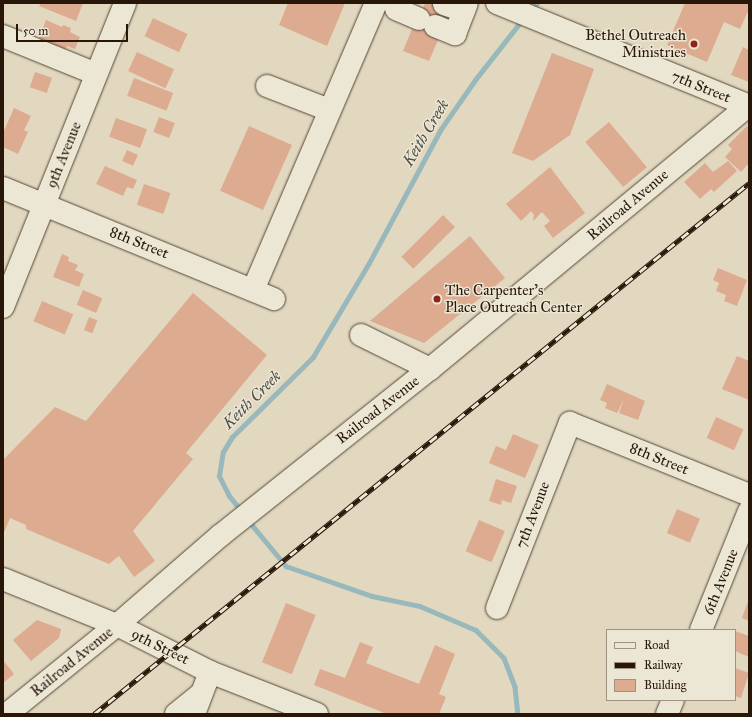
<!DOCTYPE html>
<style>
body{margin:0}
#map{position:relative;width:752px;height:717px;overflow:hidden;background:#e1d8bf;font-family:"IM FELL Great Primer",serif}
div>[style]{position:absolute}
.stream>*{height:4.5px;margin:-2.25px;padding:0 2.25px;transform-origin:2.25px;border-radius:2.25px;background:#98b8bb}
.building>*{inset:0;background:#ddab90;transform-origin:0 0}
.roads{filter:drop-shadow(0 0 1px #564636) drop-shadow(0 0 1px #564636)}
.minor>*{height:22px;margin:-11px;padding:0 11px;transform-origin:11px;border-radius:11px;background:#ece6d5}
.rail>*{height:4.5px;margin-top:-2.25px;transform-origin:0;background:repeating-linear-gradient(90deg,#ece6d5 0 9px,#281608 0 18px);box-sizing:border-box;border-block:1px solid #281608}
.dots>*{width:11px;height:11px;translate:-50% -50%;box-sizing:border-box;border:2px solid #ece6d5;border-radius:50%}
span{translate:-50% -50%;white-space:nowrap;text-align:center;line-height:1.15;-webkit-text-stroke:3px #ece6d5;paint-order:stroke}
.poi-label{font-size:15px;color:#281608}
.right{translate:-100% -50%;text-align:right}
.left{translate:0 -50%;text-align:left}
.street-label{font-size:15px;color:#281608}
.water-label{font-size:16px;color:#4f4f47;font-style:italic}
.frame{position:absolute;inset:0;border:4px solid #281608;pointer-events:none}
.legend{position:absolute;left:606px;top:629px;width:130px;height:72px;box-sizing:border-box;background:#ece6d5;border:1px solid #9e9383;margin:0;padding:5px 7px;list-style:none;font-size:12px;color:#281608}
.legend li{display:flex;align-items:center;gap:8px;height:20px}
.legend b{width:20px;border:1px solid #9e9383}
.scale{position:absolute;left:16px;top:24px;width:112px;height:18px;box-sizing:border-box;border:2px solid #281608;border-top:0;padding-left:5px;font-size:12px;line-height:14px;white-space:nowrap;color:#281608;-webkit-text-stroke:3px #ece6d5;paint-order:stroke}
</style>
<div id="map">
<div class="stream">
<i style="left:531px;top:10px;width:9px;rotate:-49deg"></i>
<i style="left:241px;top:511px;width:19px;rotate:-129deg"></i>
<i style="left:229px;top:496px;width:22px;rotate:-117deg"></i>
<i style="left:219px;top:476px;width:24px;rotate:-81deg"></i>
<i style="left:223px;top:452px;width:17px;rotate:-59deg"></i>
<i style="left:232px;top:437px;width:114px;rotate:-44.6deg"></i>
<i style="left:313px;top:357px;width:109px;rotate:-59.2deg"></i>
<i style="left:369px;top:263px;width:152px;rotate:-61.8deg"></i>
<i style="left:441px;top:129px;width:60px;rotate:-55.2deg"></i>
<i style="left:475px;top:80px;width:76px;rotate:-51.9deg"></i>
<i style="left:248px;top:520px;width:60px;rotate:50.4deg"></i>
<i style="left:286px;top:566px;width:91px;rotate:19.2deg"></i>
<i style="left:372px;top:596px;width:49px;rotate:11.8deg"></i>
<i style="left:420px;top:606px;width:61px;rotate:23.2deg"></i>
<i style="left:476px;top:630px;width:40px;rotate:45deg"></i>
<i style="left:504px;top:658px;width:31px;rotate:69deg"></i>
<i style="left:515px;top:687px;width:27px;rotate:84deg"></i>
</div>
<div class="building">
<i style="clip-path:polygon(41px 3px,83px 3px,76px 21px,39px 6px)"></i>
<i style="clip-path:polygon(288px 3px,345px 3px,327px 46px,279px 25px)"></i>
<i style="clip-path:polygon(425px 3px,444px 3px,431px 37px,438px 40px,429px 61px,403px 51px,412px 29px,414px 30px)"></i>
<i style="clip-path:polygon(685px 3px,749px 3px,749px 9px,740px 29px,724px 22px,707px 62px,667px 45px)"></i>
<i style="left:153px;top:18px;width:38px;height:20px;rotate:25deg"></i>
<i style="clip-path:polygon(46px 20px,62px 27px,63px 25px,71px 28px,70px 32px,80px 37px,75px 49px,67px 46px,63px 57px,38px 41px)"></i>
<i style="clip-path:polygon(743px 47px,749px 50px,749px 82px,731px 75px)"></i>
<i style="left:137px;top:52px;width:41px;height:21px;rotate:25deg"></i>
<i style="clip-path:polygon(552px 53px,594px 69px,570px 135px,533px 161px,512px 153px)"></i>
<i style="left:35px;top:72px;width:18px;height:16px;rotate:19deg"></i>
<i style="left:134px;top:78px;width:42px;height:19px;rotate:21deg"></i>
<i style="clip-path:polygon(14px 108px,31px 116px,24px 130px,28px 132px,18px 154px,3px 147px,3px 133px)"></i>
<i style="left:159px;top:117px;width:17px;height:16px;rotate:21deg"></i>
<i style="left:116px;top:118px;width:33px;height:20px;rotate:20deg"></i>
<i style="left:609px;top:122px;width:59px;height:31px;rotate:50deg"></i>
<i style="left:249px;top:126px;width:47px;height:71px;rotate:24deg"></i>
<i style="clip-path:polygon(747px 126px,749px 128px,749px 163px,741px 172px,725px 157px,732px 149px,728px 145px)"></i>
<i style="left:127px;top:150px;width:12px;height:12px;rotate:24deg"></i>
<i style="clip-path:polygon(728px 161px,737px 171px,714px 192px,711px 189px,700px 199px,684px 182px,705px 163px,713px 172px)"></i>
<i style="clip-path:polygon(105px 166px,137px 180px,133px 189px,127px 187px,123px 196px,96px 184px)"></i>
<i style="clip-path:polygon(550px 167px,585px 213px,553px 238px,544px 226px,550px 221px,542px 212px,533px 221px,534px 215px,531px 211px,521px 221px,506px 204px)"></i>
<i style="left:144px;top:184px;width:28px;height:22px;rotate:19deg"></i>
<i style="left:443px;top:215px;width:17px;height:59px;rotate:45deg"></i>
<i style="clip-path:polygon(470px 236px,505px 278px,424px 343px,370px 321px)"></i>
<i style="clip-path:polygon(62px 254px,69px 257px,68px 261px,78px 265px,75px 270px,84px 274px,79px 287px,53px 277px)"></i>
<i style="clip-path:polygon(718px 268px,747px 280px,737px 306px,724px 301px,726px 295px,716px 291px,719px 283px,713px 280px)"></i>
<i style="left:83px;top:290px;width:21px;height:16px;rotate:23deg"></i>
<i style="clip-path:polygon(193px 293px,267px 355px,186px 453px,193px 459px,133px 531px,155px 561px,134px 577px,119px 556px,109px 564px,26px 529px,26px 525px,10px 518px,3px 535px,3px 460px,55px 407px,86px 421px)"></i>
<i style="left:42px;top:301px;width:34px;height:22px;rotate:23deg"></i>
<i style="left:89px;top:317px;width:9px;height:14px;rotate:21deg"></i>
<i style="clip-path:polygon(737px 356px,749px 361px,749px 400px,722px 389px)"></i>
<i style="clip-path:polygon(607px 384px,645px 401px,638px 420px,619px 413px,624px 399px,617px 413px,605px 408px,607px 403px,600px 400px)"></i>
<i style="left:716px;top:417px;width:30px;height:23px;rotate:24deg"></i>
<i style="clip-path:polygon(513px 434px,539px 445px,525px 478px,489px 463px,496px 446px,506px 450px)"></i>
<i style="clip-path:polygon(496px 479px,517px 486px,511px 503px,502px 500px,501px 505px,489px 501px)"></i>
<i style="left:677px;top:509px;width:25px;height:26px;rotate:23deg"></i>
<i style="left:479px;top:520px;width:28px;height:34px;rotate:23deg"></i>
<i style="clip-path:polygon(749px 599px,749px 621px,742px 618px)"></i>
<i style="left:286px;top:603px;width:32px;height:64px;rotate:22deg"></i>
<i style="clip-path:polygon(37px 620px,61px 629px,59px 638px,31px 661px,13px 640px)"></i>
<i style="clip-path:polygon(735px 631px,749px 636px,749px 657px,735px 651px)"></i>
<i style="clip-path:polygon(360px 642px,373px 647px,366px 663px,419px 684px,435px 645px,455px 654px,439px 694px,446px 697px,439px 714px,387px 714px,314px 685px,320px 669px,345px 678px)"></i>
<i style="clip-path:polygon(3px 660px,14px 674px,3px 683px)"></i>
<i style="clip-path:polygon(735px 668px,749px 673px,741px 698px,735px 696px)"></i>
</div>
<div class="roads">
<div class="minor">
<i style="left:497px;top:3px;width:272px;rotate:22.2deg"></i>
<i style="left:444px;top:4px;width:21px;rotate:19deg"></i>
<i style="left:396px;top:9px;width:25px;rotate:23deg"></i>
<i style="left:435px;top:26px;width:22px;rotate:22deg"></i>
<i style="left:455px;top:34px;width:33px;rotate:-69deg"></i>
<i style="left:3px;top:36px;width:100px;rotate:22.2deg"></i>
<i style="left:267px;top:86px;width:66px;rotate:21.2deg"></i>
<i style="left:3px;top:188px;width:293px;rotate:22.3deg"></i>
<i style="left:253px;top:290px;width:312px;rotate:-66.8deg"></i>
<i style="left:3px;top:307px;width:328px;rotate:-68.1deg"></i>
<i style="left:361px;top:335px;width:77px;rotate:26.2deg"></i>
<i style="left:3px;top:579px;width:123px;rotate:22deg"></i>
<i style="left:117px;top:625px;width:104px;rotate:26.8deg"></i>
<i style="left:210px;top:672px;width:115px;rotate:21.4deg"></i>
<i style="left:497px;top:608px;width:199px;rotate:-68.5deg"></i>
<i style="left:570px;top:423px;width:193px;rotate:21.9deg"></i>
<i style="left:701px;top:630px;width:128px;rotate:-68deg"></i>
<i style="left:7px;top:714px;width:141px;rotate:-39deg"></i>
<i style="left:117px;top:625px;width:138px;rotate:-40.9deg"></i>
<i style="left:221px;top:535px;width:267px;rotate:-38.5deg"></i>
<i style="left:430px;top:369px;width:413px;rotate:-39.6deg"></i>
<i style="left:176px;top:714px;width:33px;rotate:-39deg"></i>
<i style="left:194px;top:714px;width:45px;rotate:-69.1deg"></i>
<i style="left:667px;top:714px;width:15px;rotate:-67deg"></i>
</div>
</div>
<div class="rail">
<i style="left:94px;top:714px;width:843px;rotate:-39.03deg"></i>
</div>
<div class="dots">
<i style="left:694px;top:44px;background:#8f2418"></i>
<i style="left:437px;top:299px;background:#8f2418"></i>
</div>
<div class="poi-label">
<span class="right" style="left:686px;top:44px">Bethel Outreach<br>Ministries</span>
<span class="left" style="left:445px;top:299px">The Carpenter's<br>Place Outreach Center</span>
</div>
<div class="street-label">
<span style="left:701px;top:87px;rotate:22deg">7th Street</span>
<span style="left:64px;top:155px;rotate:-68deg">9th Avenue</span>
<span style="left:628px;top:205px;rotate:-40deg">Railroad Avenue</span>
<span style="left:139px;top:243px;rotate:22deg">8th Street</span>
<span style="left:378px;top:410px;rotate:-38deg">Railroad Avenue</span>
<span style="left:659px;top:459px;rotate:22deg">8th Street</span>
<span style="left:533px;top:515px;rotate:-69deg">7th Avenue</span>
<span style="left:721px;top:582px;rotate:-68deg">6th Avenue</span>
<span style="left:160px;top:647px;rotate:26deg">9th Street</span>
<span style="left:72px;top:662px;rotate:-39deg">Railroad Avenue</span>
</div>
<div class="water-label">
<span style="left:426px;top:133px;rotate:-59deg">Keith Creek</span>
<span style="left:252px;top:400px;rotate:-45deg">Keith Creek</span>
</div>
<div class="frame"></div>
<ul class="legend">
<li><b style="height:5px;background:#ece6d5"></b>Road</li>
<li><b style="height:5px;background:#281608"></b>Railway</li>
<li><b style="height:11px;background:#ddab90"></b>Building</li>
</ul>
<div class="scale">50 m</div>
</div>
